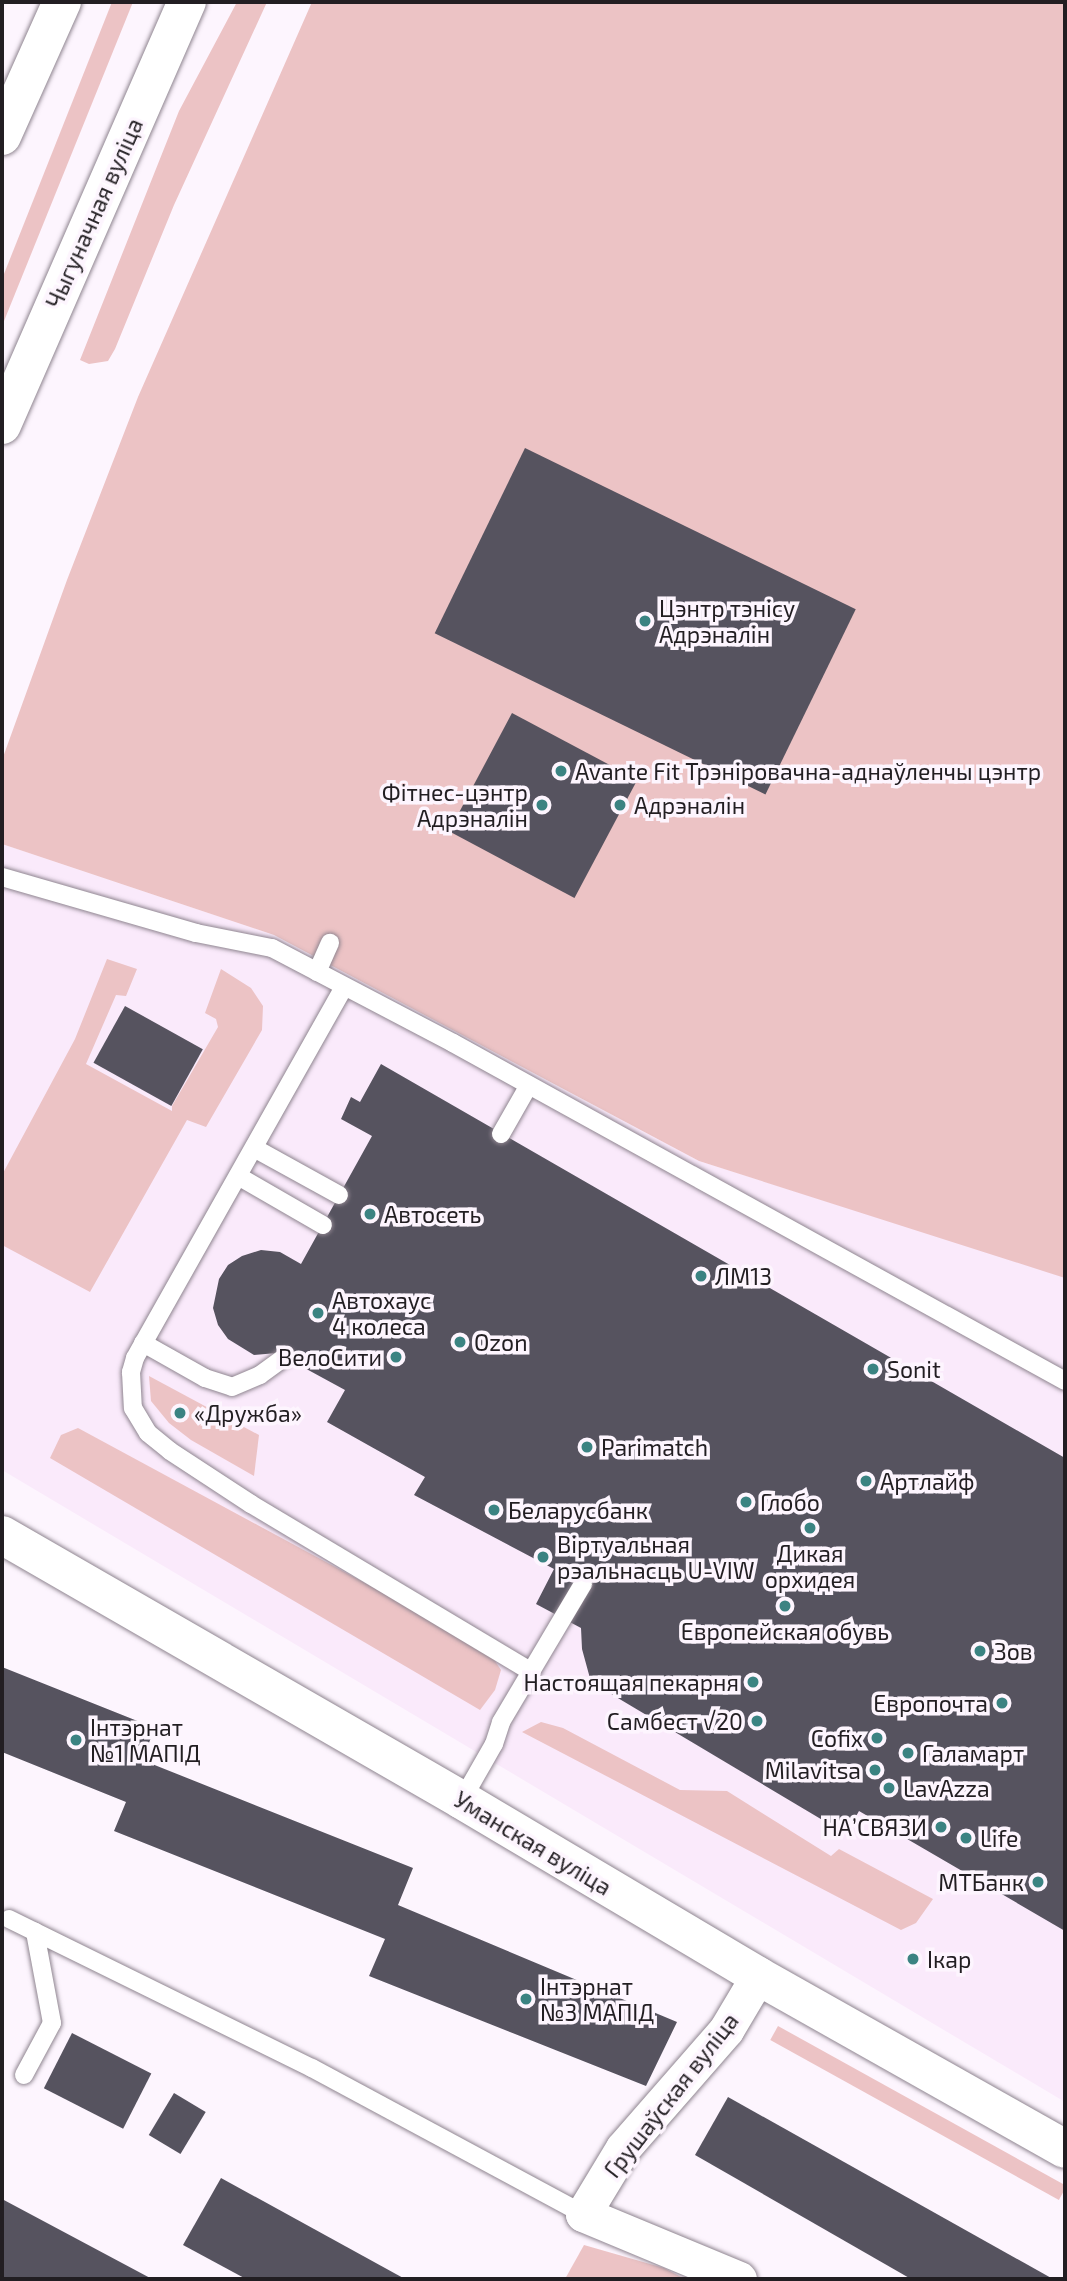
<!DOCTYPE html>
<meta charset="utf-8">
<style>
body{margin:0}
#map{position:relative;width:1067px;height:2281px;overflow:hidden;background:#fdf5fe;font-family:"Exo 2",sans-serif}
div>[style]{position:absolute}
.built>*{inset:0;background:#faeafb}
.green>*{inset:0;background:#ecc3c5;transform-origin:0 0}
.building>*{inset:0;background:#56535f;transform-origin:0 0}
.roads{filter:drop-shadow(0 0 2px #8f8590) drop-shadow(0 0 2px #8f8590)}
.lane>*{height:18px;margin:-9px;padding:0 9px;transform-origin:9px;border-radius:9px;background:#fff}
.street>*{height:35px;margin:-17.5px;padding:0 17.5px;transform-origin:17.5px;border-radius:17.5px;background:#fff}
.secondary>*{height:38px;margin:-19px;padding:0 19px;transform-origin:19px;border-radius:19px;background:#fff}
.dots>*{width:19px;height:19px;translate:-50% -50%;box-sizing:border-box;border:4px solid #fdf5fe;border-radius:50%}
span{translate:-50% -50%;white-space:nowrap;text-align:center;line-height:1.15;-webkit-text-stroke:7px #fdf5fe;paint-order:stroke}
.street-label{font-size:23px;color:#221e22}
.poi-label{font-size:23px;color:#221e22}
.left{translate:0 -50%;text-align:left}
.right{translate:-100% -50%;text-align:right}
.frame{position:absolute;inset:0;border:4px solid #221e22;pointer-events:none}
</style>
<div id="map">
<div class="built">
<i style="clip-path:polygon(2px 844px,274px 935px,699px 1161px,1065px 1277px,1065px 2102px,2px 1470px)"></i>
</div>
<div class="green">
<i style="clip-path:polygon(112px 2px,133px 2px,2px 326px,2px 279px)"></i>
<i style="clip-path:polygon(237px 2px,267px 2px,174px 205px,115px 349px,108px 361px,89px 364px,80px 360px,179px 111px)"></i>
<i style="clip-path:polygon(312px 2px,1065px 2px,1065px 1278px,699px 1161px,274px 935px,2px 844px,2px 760px,67px 580px,138px 397px)"></i>
<i style="clip-path:polygon(107px 959px,137px 969px,126px 996px,116px 995px,86px 1064px,172px 1111px,172px 1106px,218px 1027px,216px 1019px,205px 1013px,221px 969px,251px 988px,263px 1006px,262px 1030px,206px 1127px,187px 1120px,90px 1292px,2px 1245px,2px 1175px,75px 1039px)"></i>
<i style="clip-path:polygon(149px 1376px,259px 1435px,254px 1476px,191px 1440px,169px 1423px,151px 1401px)"></i>
<i style="clip-path:polygon(78px 1428px,487px 1649px,501px 1670px,495px 1690px,480px 1710px,50px 1458px,61px 1435px)"></i>
<i style="clip-path:polygon(541px 1722px,563px 1728px,680px 1790px,727px 1791px,831px 1856px,839px 1849px,933px 1899px,916px 1923px,901px 1930px,522px 1732px)"></i>
<i style="left:778px;top:2026px;width:330px;height:16px;rotate:29deg"></i>
<i style="clip-path:polygon(584px 2245px,664px 2268px,685px 2279px,565px 2279px)"></i>
</div>
<div class="building">
<i style="left:525px;top:448px;width:368px;height:206px;rotate:26deg"></i>
<i style="left:512px;top:713px;width:142px;height:134px;rotate:28deg"></i>
<i style="left:125px;top:1006px;width:89px;height:65px;rotate:29deg"></i>
<i style="clip-path:polygon(381px 1064px,1065px 1458px,1065px 1931px,859px 1811px,846px 1834px,591px 1682px,582px 1649px,581px 1628px,536px 1604px,554px 1569px,414px 1495px,425px 1477px,327px 1422px,345px 1390px,277px 1353px,254px 1355px,228px 1339px,218px 1325px,213px 1308px,219px 1279px,228px 1265px,242px 1256px,261px 1250px,280px 1252px,301px 1264px,372px 1136px,341px 1119px,351px 1097px,360px 1102px)"></i>
<i style="clip-path:polygon(2px 1667px,155px 1728px,142px 1760px,413px 1868px,398px 1905px,677px 2022px,646px 2086px,369px 1976px,385px 1939px,114px 1831px,126px 1802px,2px 1752px)"></i>
<i style="left:72px;top:2033px;width:89px;height:62px;rotate:27deg"></i>
<i style="left:174px;top:2093px;width:37px;height:49px;rotate:31deg"></i>
<i style="clip-path:polygon(728px 2097px,1053px 2279px,911px 2279px,695px 2155px)"></i>
<i style="clip-path:polygon(221px 2178px,405px 2279px,246px 2279px,183px 2245px)"></i>
<i style="clip-path:polygon(2px 2199px,152px 2279px,2px 2279px)"></i>
</div>
<div class="roads">
<div class="lane">
<i style="left:2px;top:877px;width:202px;rotate:16.1deg"></i>
<i style="left:196px;top:933px;width:77px;rotate:11.2deg"></i>
<i style="left:272px;top:948px;width:204px;rotate:27.7deg"></i>
<i style="left:453px;top:1043px;width:699px;rotate:28.91deg"></i>
<i style="left:317px;top:972px;width:32px;rotate:-66deg"></i>
<i style="left:344px;top:987px;width:426px;rotate:119.4deg"></i>
<i style="left:135px;top:1358px;width:15px;rotate:106deg"></i>
<i style="left:131px;top:1372px;width:36px;rotate:87deg"></i>
<i style="left:133px;top:1408px;width:29px;rotate:59deg"></i>
<i style="left:148px;top:1433px;width:28px;rotate:39deg"></i>
<i style="left:170px;top:1451px;width:97px;rotate:33.2deg"></i>
<i style="left:251px;top:1504px;width:327px;rotate:30.9deg"></i>
<i style="left:501px;top:1134px;width:56px;rotate:-60.3deg"></i>
<i style="left:254px;top:1148px;width:97px;rotate:28.9deg"></i>
<i style="left:238px;top:1176px;width:98px;rotate:30deg"></i>
<i style="left:143px;top:1343px;width:71px;rotate:29.4deg"></i>
<i style="left:205px;top:1378px;width:28px;rotate:18deg"></i>
<i style="left:232px;top:1387px;width:30px;rotate:-23deg"></i>
<i style="left:260px;top:1375px;width:31px;rotate:-36deg"></i>
<i style="left:462px;top:1800px;width:64px;rotate:-60.3deg"></i>
<i style="left:494px;top:1744px;width:23px;rotate:-72deg"></i>
<i style="left:501px;top:1722px;width:161px;rotate:-59.3deg"></i>
<i style="left:9px;top:1919px;width:338px;rotate:26.2deg"></i>
<i style="left:312px;top:2068px;width:308px;rotate:28.3deg"></i>
<i style="left:24px;top:2075px;width:59px;rotate:-61.7deg"></i>
<i style="left:52px;top:2023px;width:93px;rotate:-100.6deg"></i>
</div>
<div class="street">
<i style="left:739px;top:2279px;width:169px;rotate:-157.4deg"></i>
<i style="left:583px;top:2214px;width:77px;rotate:-58.8deg"></i>
<i style="left:623px;top:2148px;width:157px;rotate:-48.9deg"></i>
<i style="left:726px;top:2030px;width:63px;rotate:-59.3deg"></i>
</div>
<div class="secondary">
<i style="left:2px;top:136px;width:147px;rotate:-65.9deg"></i>
<i style="left:2px;top:425px;width:462px;rotate:-66.4deg"></i>
<i style="left:2px;top:1535px;width:531px;rotate:29.95deg"></i>
<i style="left:462px;top:1800px;width:344px;rotate:30.7deg"></i>
<i style="left:758px;top:1976px;width:352px;rotate:29.4deg"></i>
</div>
</div>
<div class="dots">
<i style="left:645px;top:621px;background:#3b8382"></i>
<i style="left:561px;top:771px;background:#3b8382"></i>
<i style="left:542px;top:805px;background:#3b8382"></i>
<i style="left:620px;top:805px;background:#3b8382"></i>
<i style="left:370px;top:1214px;background:#3b8382"></i>
<i style="left:701px;top:1276px;background:#3b8382"></i>
<i style="left:318px;top:1313px;background:#3b8382"></i>
<i style="left:460px;top:1342px;background:#3b8382"></i>
<i style="left:396px;top:1357px;background:#3b8382"></i>
<i style="left:873px;top:1369px;background:#3b8382"></i>
<i style="left:180px;top:1413px;background:#3b8382"></i>
<i style="left:587px;top:1447px;background:#3b8382"></i>
<i style="left:866px;top:1481px;background:#3b8382"></i>
<i style="left:746px;top:1502px;background:#3b8382"></i>
<i style="left:494px;top:1510px;background:#3b8382"></i>
<i style="left:810px;top:1528px;background:#3b8382"></i>
<i style="left:543px;top:1557px;background:#3b8382"></i>
<i style="left:785px;top:1606px;background:#3b8382"></i>
<i style="left:980px;top:1651px;background:#3b8382"></i>
<i style="left:753px;top:1682px;background:#3b8382"></i>
<i style="left:1002px;top:1703px;background:#3b8382"></i>
<i style="left:757px;top:1721px;background:#3b8382"></i>
<i style="left:877px;top:1738px;background:#3b8382"></i>
<i style="left:76px;top:1740px;background:#3b8382"></i>
<i style="left:908px;top:1753px;background:#3b8382"></i>
<i style="left:875px;top:1770px;background:#3b8382"></i>
<i style="left:889px;top:1788px;background:#3b8382"></i>
<i style="left:941px;top:1827px;background:#3b8382"></i>
<i style="left:966px;top:1838px;background:#3b8382"></i>
<i style="left:1038px;top:1882px;background:#3b8382"></i>
<i style="left:913px;top:1959px;background:#3b8382"></i>
<i style="left:526px;top:1999px;background:#3b8382"></i>
</div>
<div class="street-label">
<span style="left:94px;top:213px;rotate:-66deg">Чыгуначная вуліца</span>
<span style="left:533px;top:1843px;rotate:31deg">Уманская вуліца</span>
<span style="left:671px;top:2095px;rotate:-52deg">Грушаўская вуліца</span>
</div>
<div class="poi-label">
<span class="left" style="left:659px;top:621px">Цэнтр тэнісу<br>Адрэналін</span>
<span class="left" style="left:575px;top:771px">Avante Fit Трэніровачна-аднаўленчы цэнтр</span>
<span class="right" style="left:528px;top:805px">Фітнес-цэнтр<br>Адрэналін</span>
<span class="left" style="left:634px;top:805px">Адрэналін</span>
<span class="left" style="left:384px;top:1214px">Автосеть</span>
<span class="left" style="left:715px;top:1276px">ЛМ13</span>
<span class="left" style="left:332px;top:1313px">Автохаус<br>4 колеса</span>
<span class="left" style="left:474px;top:1342px">Ozon</span>
<span class="right" style="left:382px;top:1357px">ВелоСити</span>
<span class="left" style="left:887px;top:1369px">Sonit</span>
<span class="left" style="left:194px;top:1413px">«Дружба»</span>
<span class="left" style="left:601px;top:1447px">Parimatch</span>
<span class="left" style="left:880px;top:1481px">Артлайф</span>
<span class="left" style="left:760px;top:1502px">Глобо</span>
<span class="left" style="left:508px;top:1510px">Беларусбанк</span>
<span class="left" style="left:557px;top:1557px">Віртуальная<br>рэальнасць U-VIW</span>
<span style="left:810px;top:1566px">Дикая<br>орхидея</span>
<span style="left:785px;top:1631px">Европейская обувь</span>
<span class="left" style="left:994px;top:1651px">Зов</span>
<span class="right" style="left:739px;top:1682px">Настоящая пекарня</span>
<span class="right" style="left:988px;top:1703px">Европочта</span>
<span class="right" style="left:743px;top:1721px">Самбест √20</span>
<span class="left" style="left:90px;top:1740px">Інтэрнат<br>№1 МАПІД</span>
<span class="right" style="left:863px;top:1738px">Cofix</span>
<span class="left" style="left:922px;top:1753px">Галамарт</span>
<span class="right" style="left:861px;top:1770px">Milavitsa</span>
<span class="left" style="left:903px;top:1788px">LavAzza</span>
<span class="right" style="left:927px;top:1827px">НАʼСВЯЗИ</span>
<span class="left" style="left:980px;top:1838px">Life</span>
<span class="right" style="left:1024px;top:1882px">МТБанк</span>
<span class="left" style="left:927px;top:1959px">Ікар</span>
<span class="left" style="left:540px;top:1999px">Інтэрнат<br>№3 МАПІД</span>
</div>
<div class="frame"></div>
</div>
